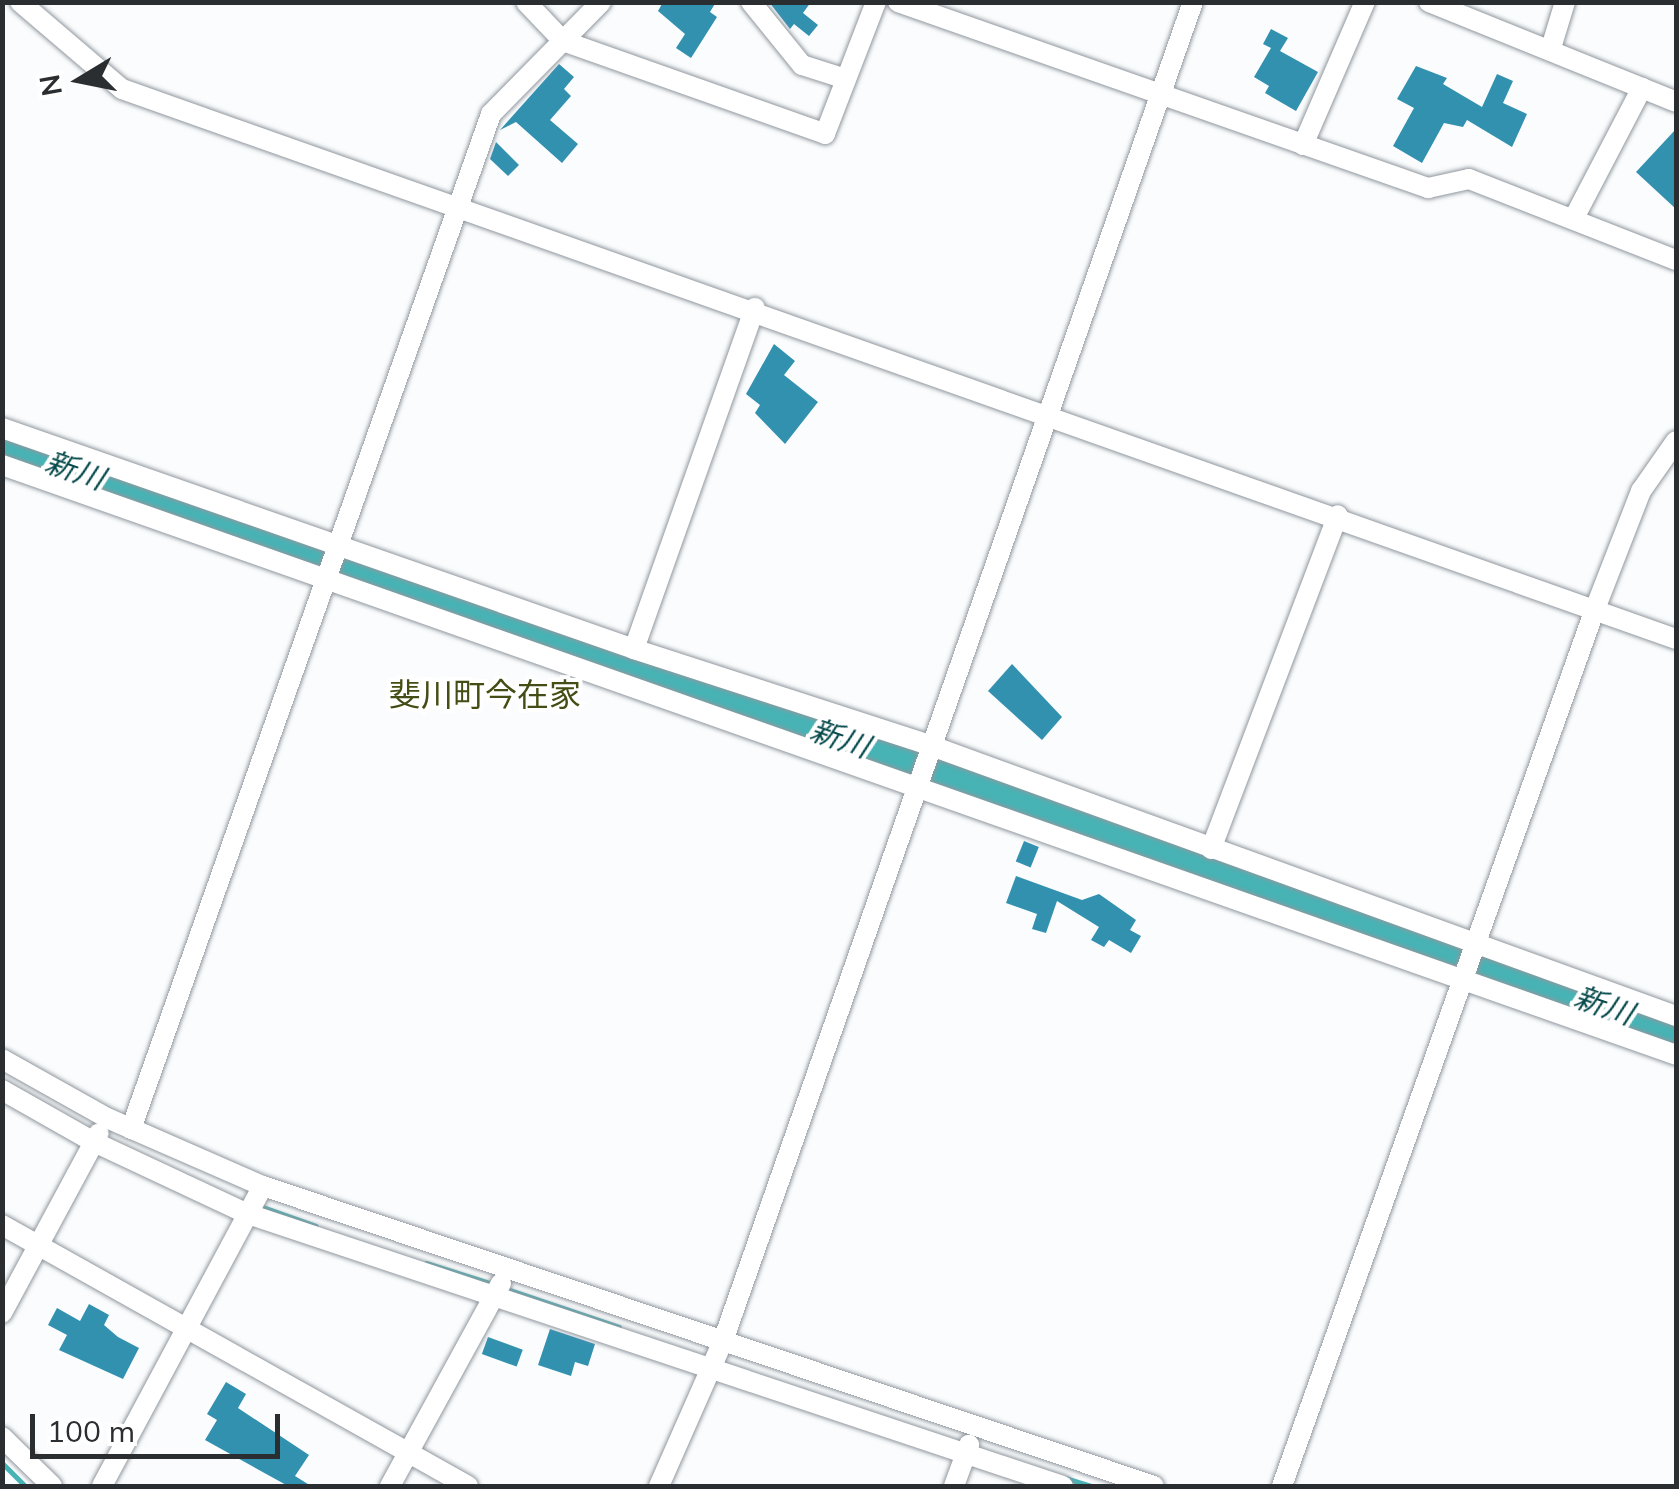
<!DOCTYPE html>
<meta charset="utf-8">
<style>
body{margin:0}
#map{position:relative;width:1679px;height:1489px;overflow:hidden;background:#fafcfd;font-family:Mulish,"Noto Sans JP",sans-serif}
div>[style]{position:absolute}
.stream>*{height:5px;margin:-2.5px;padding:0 2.5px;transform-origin:2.5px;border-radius:2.5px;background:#47b3b5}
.river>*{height:30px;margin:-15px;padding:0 15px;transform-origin:15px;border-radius:15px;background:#47b3b5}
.building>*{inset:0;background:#3391b0;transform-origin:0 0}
.roads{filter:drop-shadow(0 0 2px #90979e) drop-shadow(0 0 2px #90979e)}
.minor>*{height:20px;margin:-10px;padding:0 10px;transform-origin:10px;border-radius:10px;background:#fff}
span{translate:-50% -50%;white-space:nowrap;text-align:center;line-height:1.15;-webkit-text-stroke:8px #fff;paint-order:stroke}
.water-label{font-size:30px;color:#04484a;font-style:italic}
.quarter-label{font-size:32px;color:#444d13}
.frame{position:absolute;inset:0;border:5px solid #2b2e31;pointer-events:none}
.north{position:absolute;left:30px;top:30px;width:100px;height:100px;-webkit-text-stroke:8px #fff;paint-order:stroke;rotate:260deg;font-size:28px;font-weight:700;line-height:40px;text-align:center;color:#2b2e31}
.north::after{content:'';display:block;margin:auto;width:35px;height:45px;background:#2b2e31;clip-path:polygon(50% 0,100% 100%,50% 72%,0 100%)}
.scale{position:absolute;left:30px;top:1414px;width:250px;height:45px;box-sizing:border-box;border:5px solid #2b2e31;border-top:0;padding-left:12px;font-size:30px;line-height:35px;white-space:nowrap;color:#2b2e31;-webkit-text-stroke:8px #fff;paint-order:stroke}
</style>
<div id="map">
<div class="stream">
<i style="left:260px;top:1206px;width:59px;rotate:19.7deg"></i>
<i style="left:426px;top:1263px;width:73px;rotate:17.4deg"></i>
<i style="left:507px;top:1289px;width:118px;rotate:18.7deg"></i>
<i style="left:2px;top:1463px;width:33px;rotate:45deg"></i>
<i style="left:1065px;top:1478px;width:27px;rotate:17deg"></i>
</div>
<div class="river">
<i style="left:2px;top:444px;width:1774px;rotate:19.32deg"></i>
</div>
<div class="building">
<i style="clip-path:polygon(663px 2px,716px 2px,710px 12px,717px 17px,691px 58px,676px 48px,685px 34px,658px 11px)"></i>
<i style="clip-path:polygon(769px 2px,811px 2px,803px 13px,818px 25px,809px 36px,794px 24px,790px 29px)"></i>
<i style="clip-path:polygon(1271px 29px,1288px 38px,1280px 51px,1318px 72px,1296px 111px,1265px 93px,1269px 86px,1254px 77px,1271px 48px,1263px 44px)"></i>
<i style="clip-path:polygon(559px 64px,574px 77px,564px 89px,571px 96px,550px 120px,578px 144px,562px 163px,516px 122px,500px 130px)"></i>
<i style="clip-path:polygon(1416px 66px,1447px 78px,1443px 84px,1482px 107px,1497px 74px,1513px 81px,1503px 103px,1527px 114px,1512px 147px,1467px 120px,1463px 127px,1444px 123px,1422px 163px,1393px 146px,1414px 108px,1397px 99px)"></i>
<i style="clip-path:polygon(1676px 129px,1676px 209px,1636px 172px)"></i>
<i style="clip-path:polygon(496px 142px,519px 165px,508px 176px,490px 159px)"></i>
<i style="clip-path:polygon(774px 344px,795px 361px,784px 375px,818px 402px,785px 444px,755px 413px,760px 405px,746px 394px)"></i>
<i style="clip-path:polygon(1012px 664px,1062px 717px,1042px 740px,988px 691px)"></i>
<i style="left:1024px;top:841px;width:16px;height:22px;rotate:22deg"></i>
<i style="clip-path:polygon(1016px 876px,1082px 900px,1099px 894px,1136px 920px,1130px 930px,1141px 936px,1131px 953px,1109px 940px,1104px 947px,1091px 940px,1099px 927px,1057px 901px,1046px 933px,1032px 929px,1037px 914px,1006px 903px)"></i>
<i style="clip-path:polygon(89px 1304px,109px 1315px,104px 1325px,118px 1337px,139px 1348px,123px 1379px,59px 1350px,67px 1335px,48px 1325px,57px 1308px,80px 1321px)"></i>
<i style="clip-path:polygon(550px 1329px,595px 1344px,588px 1366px,575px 1362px,571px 1376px,538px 1365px)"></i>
<i style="left:488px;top:1337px;width:37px;height:18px;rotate:20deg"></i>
<i style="clip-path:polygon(226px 1382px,246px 1394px,238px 1408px,309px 1455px,295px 1476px,311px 1486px,288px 1486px,205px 1440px,217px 1420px,207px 1414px)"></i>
</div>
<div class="roads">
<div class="minor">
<i style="left:20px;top:2px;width:134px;rotate:40.5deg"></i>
<i style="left:122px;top:89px;width:1648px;rotate:19.49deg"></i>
<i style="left:526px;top:2px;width:54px;rotate:46.5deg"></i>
<i style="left:563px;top:41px;width:278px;rotate:19.5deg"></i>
<i style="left:825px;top:134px;width:142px;rotate:-68.9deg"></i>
<i style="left:751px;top:2px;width:81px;rotate:51deg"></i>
<i style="left:802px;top:65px;width:46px;rotate:17.7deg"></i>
<i style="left:898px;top:2px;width:562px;rotate:19.34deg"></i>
<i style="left:1428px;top:188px;width:42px;rotate:-12.4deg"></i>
<i style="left:1469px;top:179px;width:222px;rotate:21.4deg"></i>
<i style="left:1429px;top:2px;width:266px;rotate:22deg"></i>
<i style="left:1551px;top:48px;width:48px;rotate:-73.1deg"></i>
<i style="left:1303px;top:145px;width:156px;rotate:-66.6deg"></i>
<i style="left:1574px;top:218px;width:147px;rotate:-62.4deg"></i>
<i style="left:2px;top:428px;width:670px;rotate:19.27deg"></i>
<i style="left:634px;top:649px;width:310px;rotate:18deg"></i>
<i style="left:929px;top:745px;width:795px;rotate:19.94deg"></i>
<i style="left:2px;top:465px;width:1775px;rotate:19.41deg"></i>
<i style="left:634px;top:649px;width:362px;rotate:-70.5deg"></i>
<i style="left:1211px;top:849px;width:357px;rotate:-69.2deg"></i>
<i style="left:2px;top:1059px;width:120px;rotate:29.3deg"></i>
<i style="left:107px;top:1118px;width:170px;rotate:23.6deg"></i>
<i style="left:263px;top:1186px;width:940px;rotate:18.61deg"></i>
<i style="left:2px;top:1090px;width:106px;rotate:29.5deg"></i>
<i style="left:94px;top:1142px;width:170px;rotate:25.1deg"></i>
<i style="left:248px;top:1214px;width:859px;rotate:18.46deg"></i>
<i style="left:131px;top:1129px;width:1077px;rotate:-70.47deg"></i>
<i style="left:491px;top:114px;width:157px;rotate:-45.5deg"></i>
<i style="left:2px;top:1225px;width:534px;rotate:29.25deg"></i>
<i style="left:2px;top:1313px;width:204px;rotate:-61.7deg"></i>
<i style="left:2px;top:1437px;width:70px;rotate:44.4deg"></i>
<i style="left:102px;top:1486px;width:340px;rotate:-61.8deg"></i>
<i style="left:390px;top:1486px;width:231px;rotate:-61.3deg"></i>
<i style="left:659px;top:1486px;width:158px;rotate:-66.2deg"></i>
<i style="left:723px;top:1341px;width:1419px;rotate:-70.66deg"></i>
<i style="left:954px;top:1486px;width:44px;rotate:-69.9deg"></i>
<i style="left:1282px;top:1486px;width:931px;rotate:-70.36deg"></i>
<i style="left:1595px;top:609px;width:127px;rotate:-68.7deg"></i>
<i style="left:1641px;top:491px;width:61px;rotate:-55deg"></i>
</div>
</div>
<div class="water-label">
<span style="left:75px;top:470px;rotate:19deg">新川</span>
<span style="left:840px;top:738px;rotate:19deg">新川</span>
<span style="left:1604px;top:1005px;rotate:19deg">新川</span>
</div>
<div class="quarter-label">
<span style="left:485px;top:694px">斐川町今在家</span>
</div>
<div class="frame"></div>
<div class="north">N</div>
<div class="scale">100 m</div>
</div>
